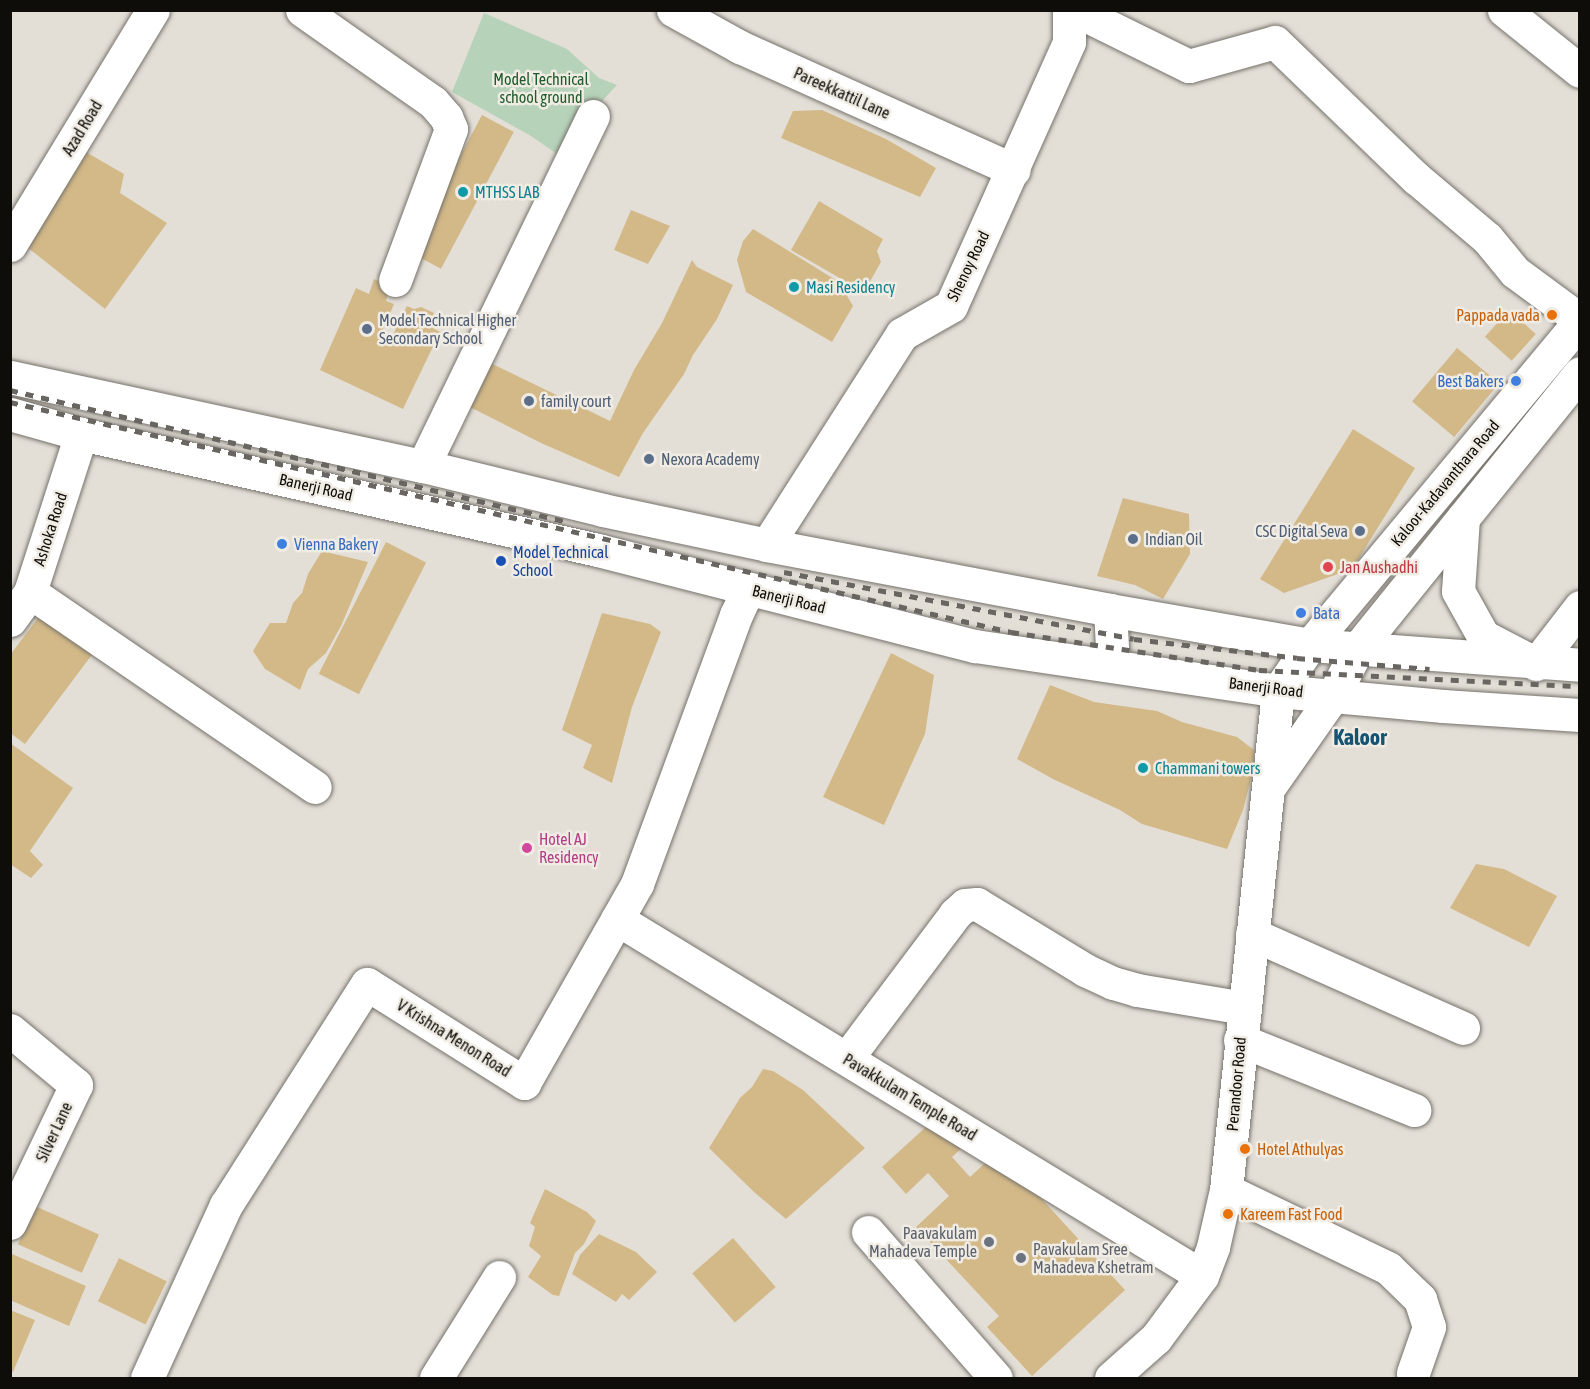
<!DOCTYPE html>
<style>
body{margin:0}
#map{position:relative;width:1590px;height:1389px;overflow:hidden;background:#e3dfd7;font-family:"Asap Condensed",sans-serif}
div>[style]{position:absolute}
.green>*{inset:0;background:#b6d3b9}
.building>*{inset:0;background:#d3b988;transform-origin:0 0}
.roads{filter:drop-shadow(0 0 2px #76726b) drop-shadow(0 0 2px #76726b)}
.minor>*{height:33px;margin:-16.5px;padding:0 16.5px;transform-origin:16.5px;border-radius:16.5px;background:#fff}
.major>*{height:33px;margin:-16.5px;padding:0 16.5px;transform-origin:16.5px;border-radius:16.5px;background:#fff}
.rail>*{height:4.5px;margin-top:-2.25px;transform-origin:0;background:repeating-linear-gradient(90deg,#696661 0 8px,transparent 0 16px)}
.dots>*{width:16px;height:16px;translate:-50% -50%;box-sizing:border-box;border:3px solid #f0ece4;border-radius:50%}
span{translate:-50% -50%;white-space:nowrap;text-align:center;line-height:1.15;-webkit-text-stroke:5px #f0ece4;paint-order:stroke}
.park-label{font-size:16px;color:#1e5c2b}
.street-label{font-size:16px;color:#0e0d0a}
.culture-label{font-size:16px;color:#0d838f}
.left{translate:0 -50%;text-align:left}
.food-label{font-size:16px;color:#c56008}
.right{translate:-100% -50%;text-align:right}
.service-label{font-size:16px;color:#4e5e75}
.shop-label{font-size:16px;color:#366cbe}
.transit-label{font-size:16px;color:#164399}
.health-label{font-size:16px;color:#be3a42}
.hotel-label{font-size:16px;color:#b23c85}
.worship-label{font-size:16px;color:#5b616d}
.district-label{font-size:22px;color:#155372;font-weight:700}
.frame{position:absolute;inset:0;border:12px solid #0e0d0a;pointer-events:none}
</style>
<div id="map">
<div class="green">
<i style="clip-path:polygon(484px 13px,567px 49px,599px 78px,617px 85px,586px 118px,560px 156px,531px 136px,452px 92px)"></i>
</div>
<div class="building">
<i style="clip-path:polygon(822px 110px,886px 139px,936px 168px,920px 197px,781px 138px,793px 111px)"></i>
<i style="left:482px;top:115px;width:36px;height:155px;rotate:28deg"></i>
<i style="clip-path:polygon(72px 144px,124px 174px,120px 193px,167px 223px,105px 309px,22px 243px)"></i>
<i style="clip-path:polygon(819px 201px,883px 239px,877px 251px,881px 262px,864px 292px,791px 250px)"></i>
<i style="clip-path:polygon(631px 210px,670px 226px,648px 264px,614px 250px)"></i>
<i style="clip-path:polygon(753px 229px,839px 282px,853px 306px,832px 342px,746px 292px,737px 260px,743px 241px)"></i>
<i style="clip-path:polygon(692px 260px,697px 267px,733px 285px,717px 319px,693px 355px,684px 374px,643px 433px,619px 477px,541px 443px,462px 403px,484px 360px,610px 421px,634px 370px,662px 323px)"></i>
<i style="clip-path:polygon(374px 279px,387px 285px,389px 290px,386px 301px,394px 304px,381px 334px,391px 339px,407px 306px,414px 309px,421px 307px,434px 313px,429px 326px,440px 332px,403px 409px,320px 370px,356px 288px,369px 294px)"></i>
<i style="left:1509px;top:310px;width:36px;height:36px;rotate:42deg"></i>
<i style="left:1457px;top:348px;width:55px;height:70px;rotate:40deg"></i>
<i style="clip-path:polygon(1353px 429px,1415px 468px,1352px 569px,1284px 593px,1260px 579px)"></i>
<i style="clip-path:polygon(1123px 498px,1189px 514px,1190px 554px,1163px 599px,1135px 585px,1097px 576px)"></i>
<i style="left:386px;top:542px;width:45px;height:148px;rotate:27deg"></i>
<i style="clip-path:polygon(322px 551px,368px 562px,341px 626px,326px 653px,308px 669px,300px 690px,265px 669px,253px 651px,270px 623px,286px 623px,293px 603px,302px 593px,308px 574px)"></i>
<i style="clip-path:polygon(48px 605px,100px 644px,25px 744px,10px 733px,10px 655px)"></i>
<i style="clip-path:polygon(602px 613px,650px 624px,661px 632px,632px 707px,612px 783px,583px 768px,592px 745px,562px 730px)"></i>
<i style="clip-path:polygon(891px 653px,934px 675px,925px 734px,884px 825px,823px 797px)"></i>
<i style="clip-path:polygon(1050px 685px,1094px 702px,1157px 711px,1182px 722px,1237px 737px,1254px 750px,1253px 771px,1243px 810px,1227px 849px,1142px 824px,1120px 810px,1053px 779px,1017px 759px)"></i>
<i style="clip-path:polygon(10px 743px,73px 788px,30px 851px,43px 865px,31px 878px,10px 864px)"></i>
<i style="clip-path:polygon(1476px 864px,1504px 869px,1557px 896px,1529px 947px,1450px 908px)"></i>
<i style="clip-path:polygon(763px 1069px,773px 1071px,803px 1090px,865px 1148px,786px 1219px,754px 1192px,709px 1148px,740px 1098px,752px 1087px)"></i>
<i style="clip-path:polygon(939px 1115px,966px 1144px,952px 1157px,970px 1177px,998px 1151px,1125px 1290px,1032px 1376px,987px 1327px,999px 1316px,916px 1227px,949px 1196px,928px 1173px,906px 1194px,882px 1167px)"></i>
<i style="clip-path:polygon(545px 1189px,587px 1212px,596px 1221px,584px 1244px,575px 1253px,559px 1296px,553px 1295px,528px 1277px,541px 1256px,529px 1246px,535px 1227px,530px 1223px)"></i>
<i style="left:35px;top:1206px;width:70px;height:42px;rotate:24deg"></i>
<i style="clip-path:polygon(599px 1234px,636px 1252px,657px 1272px,629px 1300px,622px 1294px,616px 1302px,572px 1274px,580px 1255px)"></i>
<i style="left:733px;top:1238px;width:65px;height:54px;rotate:49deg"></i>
<i style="clip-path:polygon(12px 1254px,86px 1286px,69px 1326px,10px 1300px)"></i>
<i style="left:119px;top:1258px;width:53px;height:48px;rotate:26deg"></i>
<i style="clip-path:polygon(10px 1310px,35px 1320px,13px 1372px,10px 1371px)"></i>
</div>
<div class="roads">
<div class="minor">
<i style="left:302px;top:10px;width:160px;rotate:35.1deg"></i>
<i style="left:433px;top:102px;width:20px;rotate:49deg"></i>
<i style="left:446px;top:117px;width:13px;rotate:67deg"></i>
<i style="left:451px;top:129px;width:161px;rotate:110.3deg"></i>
<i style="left:673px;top:10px;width:77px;rotate:28.9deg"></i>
<i style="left:740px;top:47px;width:300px;rotate:24.2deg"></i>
<i style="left:1075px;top:10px;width:127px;rotate:26.2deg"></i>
<i style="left:1189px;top:66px;width:89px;rotate:-15.6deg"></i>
<i style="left:1275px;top:42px;width:196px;rotate:44deg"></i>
<i style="left:1416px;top:178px;width:93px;rotate:40.2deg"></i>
<i style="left:1487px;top:238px;width:44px;rotate:50.5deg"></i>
<i style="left:1515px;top:272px;width:81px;rotate:36.4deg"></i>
<i style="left:1504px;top:10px;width:97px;rotate:38.8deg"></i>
<i style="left:10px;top:245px;width:275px;rotate:-58.7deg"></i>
<i style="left:423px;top:466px;width:389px;rotate:-64.1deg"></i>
<i style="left:767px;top:545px;width:250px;rotate:-57.4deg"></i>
<i style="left:902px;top:334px;width:56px;rotate:-29.7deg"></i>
<i style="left:951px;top:306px;width:289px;rotate:-65.9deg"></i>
<i style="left:1069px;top:42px;width:32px;rotate:-90deg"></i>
<i style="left:30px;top:592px;width:345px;rotate:34.4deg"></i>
<i style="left:10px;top:620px;width:34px;rotate:-54deg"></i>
<i style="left:30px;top:592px;width:166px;rotate:-72.1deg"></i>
<i style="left:1536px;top:664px;width:72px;rotate:-52.3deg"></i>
<i style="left:617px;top:919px;width:685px;rotate:31.39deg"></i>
<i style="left:1252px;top:934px;width:231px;rotate:24deg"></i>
<i style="left:10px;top:1030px;width:86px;rotate:39.8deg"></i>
<i style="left:76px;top:1085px;width:153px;rotate:115.6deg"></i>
<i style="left:1240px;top:1040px;width:188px;rotate:21.9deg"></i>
<i style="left:847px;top:1058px;width:180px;rotate:-53.1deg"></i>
<i style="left:955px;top:914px;width:13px;rotate:-42deg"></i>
<i style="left:965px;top:905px;width:12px;rotate:-5deg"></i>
<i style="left:977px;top:904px;width:127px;rotate:31.4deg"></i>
<i style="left:1085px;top:970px;width:31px;rotate:25deg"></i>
<i style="left:1113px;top:983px;width:25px;rotate:16deg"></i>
<i style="left:1137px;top:990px;width:109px;rotate:9.5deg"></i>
<i style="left:1226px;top:1190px;width:180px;rotate:25.7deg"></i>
<i style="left:1388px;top:1268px;width:45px;rotate:44.1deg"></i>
<i style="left:1420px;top:1299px;width:29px;rotate:72deg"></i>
<i style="left:1429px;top:1327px;width:49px;rotate:109.2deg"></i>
<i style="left:868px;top:1232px;width:194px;rotate:48.8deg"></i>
<i style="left:147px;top:1378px;width:190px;rotate:-65.5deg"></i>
<i style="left:226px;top:1205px;width:262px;rotate:-57.5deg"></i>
<i style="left:367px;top:984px;width:186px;rotate:32.2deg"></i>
<i style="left:524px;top:1083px;width:229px;rotate:-60.4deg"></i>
<i style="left:637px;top:884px;width:287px;rotate:-69.8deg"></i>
<i style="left:736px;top:615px;width:21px;rotate:-65deg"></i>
<i style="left:745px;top:596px;width:8px;rotate:-45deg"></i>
<i style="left:436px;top:1378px;width:119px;rotate:-58deg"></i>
</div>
<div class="major">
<i style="left:10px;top:377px;width:422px;rotate:12.2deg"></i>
<i style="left:423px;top:466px;width:185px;rotate:13.7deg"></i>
<i style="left:603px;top:510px;width:168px;rotate:12deg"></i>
<i style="left:767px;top:545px;width:349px;rotate:10.7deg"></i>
<i style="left:1110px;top:610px;width:203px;rotate:9.9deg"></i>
<i style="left:1310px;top:645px;width:271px;rotate:4.2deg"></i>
<i style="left:10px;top:414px;width:74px;rotate:15.7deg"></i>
<i style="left:81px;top:434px;width:530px;rotate:12.65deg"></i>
<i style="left:598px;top:550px;width:389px;rotate:14.3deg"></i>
<i style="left:975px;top:646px;width:306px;rotate:8.4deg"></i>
<i style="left:1278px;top:691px;width:166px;rotate:5.2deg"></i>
<i style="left:1443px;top:706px;width:137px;rotate:3.8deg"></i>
<i style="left:1463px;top:518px;width:73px;rotate:93.9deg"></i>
<i style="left:1458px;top:591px;width:51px;rotate:60.9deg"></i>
<i style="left:1483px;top:636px;width:45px;rotate:27.7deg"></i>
<i style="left:1110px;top:610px;width:56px;rotate:86.9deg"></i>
<i style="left:1269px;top:787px;width:113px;rotate:-55deg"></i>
<i style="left:1334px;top:694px;width:52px;rotate:-62.4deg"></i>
<i style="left:1358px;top:648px;width:353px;rotate:-51.1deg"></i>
<i style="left:1111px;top:1378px;width:60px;rotate:-41.6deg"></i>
<i style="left:1156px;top:1338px;width:77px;rotate:-53.4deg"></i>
<i style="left:1202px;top:1276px;width:31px;rotate:-69deg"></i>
<i style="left:1213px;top:1247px;width:58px;rotate:-77.2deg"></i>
<i style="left:1226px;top:1190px;width:502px;rotate:-84.05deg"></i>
<i style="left:1278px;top:691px;width:56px;rotate:-55.2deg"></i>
<i style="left:1310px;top:645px;width:422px;rotate:-50.2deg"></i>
</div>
</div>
<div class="rail">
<i style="left:10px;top:390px;width:573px;rotate:13.31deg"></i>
<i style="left:10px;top:402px;width:1027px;rotate:12.94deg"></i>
<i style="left:1011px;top:632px;width:251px;rotate:8.7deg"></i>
<i style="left:1259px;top:670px;width:321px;rotate:2.9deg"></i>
<i style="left:784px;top:572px;width:356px;rotate:10.8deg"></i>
<i style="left:1134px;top:639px;width:164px;rotate:6.6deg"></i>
<i style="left:1297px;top:658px;width:133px;rotate:4.7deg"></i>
</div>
<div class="dots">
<i style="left:463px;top:192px;background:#0f9aa8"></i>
<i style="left:794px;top:287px;background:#0f9aa8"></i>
<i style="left:1552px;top:315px;background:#e8710a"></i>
<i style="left:367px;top:329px;background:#5c6f8a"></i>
<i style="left:1516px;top:381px;background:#3f7fe0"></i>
<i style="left:529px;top:401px;background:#5c6f8a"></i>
<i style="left:649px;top:459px;background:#5c6f8a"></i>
<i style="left:1360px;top:531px;background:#5c6f8a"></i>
<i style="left:1133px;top:539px;background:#5c6f8a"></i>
<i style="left:282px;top:544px;background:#3f7fe0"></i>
<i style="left:501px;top:561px;background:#1a4fb4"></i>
<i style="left:1328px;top:567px;background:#e0444e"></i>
<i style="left:1301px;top:613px;background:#3f7fe0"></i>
<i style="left:1143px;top:768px;background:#0f9aa8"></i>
<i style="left:527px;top:848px;background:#d1479c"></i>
<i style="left:1245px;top:1149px;background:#e8710a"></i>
<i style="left:1228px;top:1214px;background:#e8710a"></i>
<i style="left:989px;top:1242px;background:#6b7280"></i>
<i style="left:1021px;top:1258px;background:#6b7280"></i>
</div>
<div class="park-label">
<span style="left:541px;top:88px">Model Technical<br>school ground</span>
</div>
<div class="street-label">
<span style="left:842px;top:93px;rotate:24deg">Pareekkattil Lane</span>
<span style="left:82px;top:128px;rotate:-59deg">Azad Road</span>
<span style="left:968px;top:266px;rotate:-64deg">Shenoy Road</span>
<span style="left:1445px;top:483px;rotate:-50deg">Kaloor-Kadavanthara Road</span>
<span style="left:316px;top:487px;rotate:13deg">Banerji Road</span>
<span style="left:50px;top:529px;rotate:-72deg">Ashoka Road</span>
<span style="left:789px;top:599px;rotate:14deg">Banerji Road</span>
<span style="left:1266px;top:687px;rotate:7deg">Banerji Road</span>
<span style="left:454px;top:1038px;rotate:32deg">V Krishna Menon Road</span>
<span style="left:1236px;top:1084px;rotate:-85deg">Perandoor Road</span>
<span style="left:910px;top:1097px;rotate:31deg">Pavakkulam Temple Road</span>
<span style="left:54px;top:1132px;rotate:-65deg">Silver Lane</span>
</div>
<div class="culture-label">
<span class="left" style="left:475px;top:192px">MTHSS LAB</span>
<span class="left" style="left:806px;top:287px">Masi Residency</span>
<span class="left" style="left:1155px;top:768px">Chammani towers</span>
</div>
<div class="food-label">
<span class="right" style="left:1540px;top:315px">Pappada vada</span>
<span class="left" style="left:1257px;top:1149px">Hotel Athulyas</span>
<span class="left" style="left:1240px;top:1214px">Kareem Fast Food</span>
</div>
<div class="service-label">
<span class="left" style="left:379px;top:329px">Model Technical Higher<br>Secondary School</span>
<span class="left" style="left:541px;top:401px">family court</span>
<span class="left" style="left:661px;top:459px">Nexora Academy</span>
<span class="right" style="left:1348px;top:531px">CSC Digital Seva</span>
<span class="left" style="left:1145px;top:539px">Indian Oil</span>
</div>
<div class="shop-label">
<span class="right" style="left:1504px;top:381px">Best Bakers</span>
<span class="left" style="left:294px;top:544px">Vienna Bakery</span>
<span class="left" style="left:1313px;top:613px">Bata</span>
</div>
<div class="transit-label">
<span class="left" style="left:513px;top:561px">Model Technical<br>School</span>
</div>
<div class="health-label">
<span class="left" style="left:1340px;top:567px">Jan Aushadhi</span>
</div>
<div class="hotel-label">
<span class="left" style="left:539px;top:848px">Hotel AJ<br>Residency</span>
</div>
<div class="worship-label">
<span class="right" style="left:977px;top:1242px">Paavakulam<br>Mahadeva Temple</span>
<span class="left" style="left:1033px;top:1258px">Pavakulam Sree<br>Mahadeva Kshetram</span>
</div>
<div class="district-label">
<span style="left:1360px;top:738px">Kaloor</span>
</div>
<div class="frame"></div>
</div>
